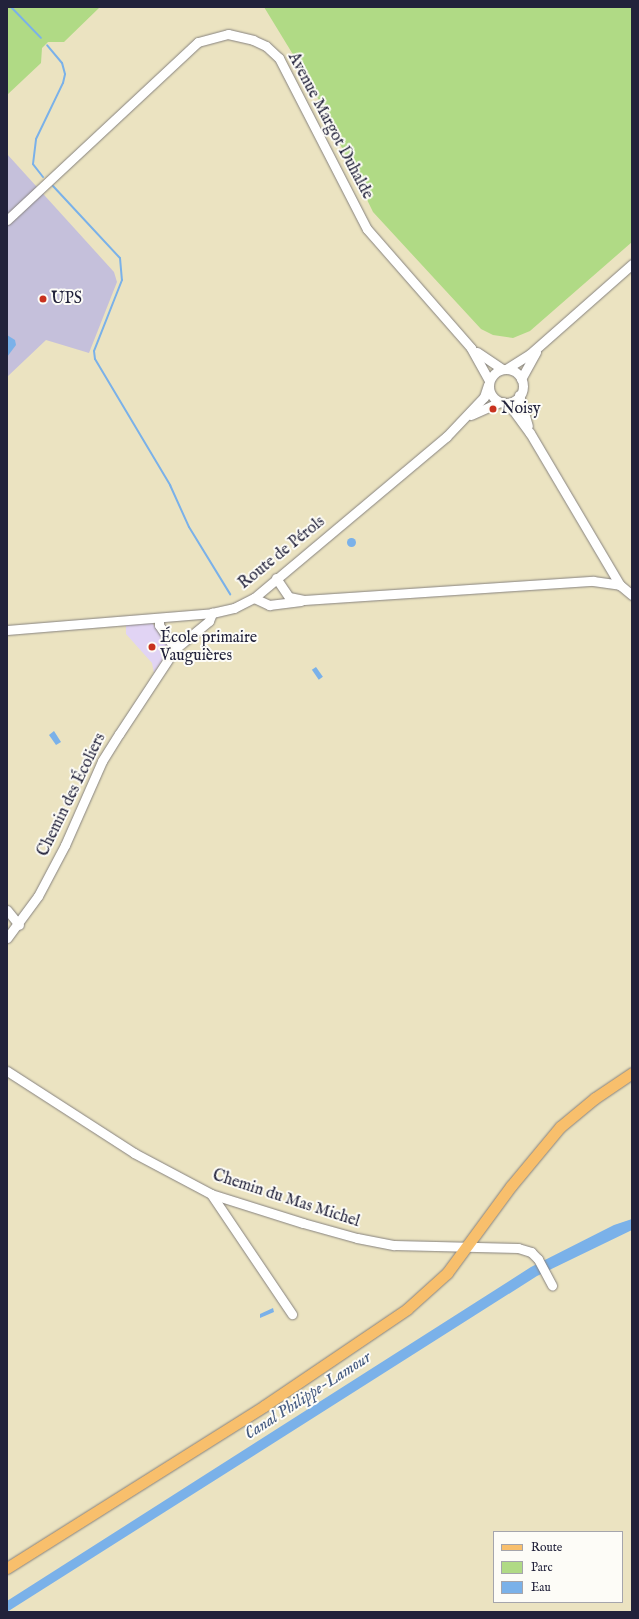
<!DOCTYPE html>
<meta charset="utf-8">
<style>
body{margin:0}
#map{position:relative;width:639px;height:1619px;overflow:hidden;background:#ebe3c1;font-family:"IM FELL English",serif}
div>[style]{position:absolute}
.built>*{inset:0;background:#e1d4f4}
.industrial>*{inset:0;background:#c5c0db}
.green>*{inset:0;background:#b0da85}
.water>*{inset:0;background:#7ab1e9;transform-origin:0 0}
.round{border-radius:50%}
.stream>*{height:2px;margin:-1px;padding:0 1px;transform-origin:1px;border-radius:1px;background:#7ab1e9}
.roads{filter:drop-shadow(0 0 1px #86827e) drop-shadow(0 0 1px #86827e)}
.minor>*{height:9px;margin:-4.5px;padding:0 4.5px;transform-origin:4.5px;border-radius:4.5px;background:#fff}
.minor>.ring{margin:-4.5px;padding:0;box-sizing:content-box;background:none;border:9px solid #fff;border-radius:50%}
.major>*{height:11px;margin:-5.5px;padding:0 5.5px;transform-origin:5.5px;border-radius:5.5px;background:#f8bf6c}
.dots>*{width:11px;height:11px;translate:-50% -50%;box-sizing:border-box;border:2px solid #fdfcf7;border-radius:50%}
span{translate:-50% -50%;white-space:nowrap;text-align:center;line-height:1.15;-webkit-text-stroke:4px #fdfcf7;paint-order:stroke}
.street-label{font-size:16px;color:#22223b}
.poi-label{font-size:16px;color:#22223b}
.left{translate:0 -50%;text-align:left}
.water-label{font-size:17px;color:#455b81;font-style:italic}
.frame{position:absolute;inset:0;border:8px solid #22223b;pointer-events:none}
.legend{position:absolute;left:493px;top:1531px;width:130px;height:72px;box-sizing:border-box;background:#fdfcf7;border:1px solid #a5a5ac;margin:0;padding:5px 7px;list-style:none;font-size:12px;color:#22223b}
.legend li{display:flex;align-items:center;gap:8px;height:20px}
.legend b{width:20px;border:1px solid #a5a5ac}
</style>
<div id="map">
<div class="built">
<i style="clip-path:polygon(151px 621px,170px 649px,154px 673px,152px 663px,126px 634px,126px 625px)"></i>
</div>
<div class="industrial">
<i style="clip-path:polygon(7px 154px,114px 272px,117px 282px,89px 353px,46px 340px,7px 377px)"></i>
</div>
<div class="green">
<i style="clip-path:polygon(7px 7px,100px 7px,64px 42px,48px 42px,42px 48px,41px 63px,7px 95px)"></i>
<i style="clip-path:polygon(264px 7px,632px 7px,632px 242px,530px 331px,513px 338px,493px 335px,481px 329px,373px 212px,311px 84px)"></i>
</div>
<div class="water">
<i style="clip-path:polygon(7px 335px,15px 340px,16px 345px,7px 357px)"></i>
<i class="round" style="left:346.5px;top:537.5px;width:9px;height:9px"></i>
<i style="left:316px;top:667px;width:12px;height:5px;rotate:55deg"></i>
<i style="clip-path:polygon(54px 731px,61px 742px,56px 745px,49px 735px)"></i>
<i style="clip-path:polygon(632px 1219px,632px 1230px,537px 1276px,7px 1612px,7px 1601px,531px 1267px,614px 1225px)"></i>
<i style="clip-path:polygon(273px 1308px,274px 1312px,260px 1318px,260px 1314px)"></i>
</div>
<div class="stream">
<i style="left:11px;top:7px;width:43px;rotate:45.9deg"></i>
<i style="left:43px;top:177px;width:16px;rotate:-128deg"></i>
<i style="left:33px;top:164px;width:25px;rotate:-83deg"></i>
<i style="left:36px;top:139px;width:62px;rotate:-64.3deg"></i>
<i style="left:63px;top:83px;width:9px;rotate:-77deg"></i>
<i style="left:65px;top:74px;width:11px;rotate:-105deg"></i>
<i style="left:62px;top:63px;width:23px;rotate:-130deg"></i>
<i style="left:53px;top:186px;width:98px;rotate:47.1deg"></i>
<i style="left:120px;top:258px;width:22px;rotate:85deg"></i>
<i style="left:122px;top:280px;width:76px;rotate:111.5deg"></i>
<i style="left:94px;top:351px;width:8px;rotate:83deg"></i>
<i style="left:95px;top:359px;width:147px;rotate:59.2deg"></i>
<i style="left:170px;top:485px;width:46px;rotate:65.7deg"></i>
<i style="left:189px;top:527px;width:79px;rotate:58.5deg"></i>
</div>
<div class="roads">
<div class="minor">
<i style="left:7px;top:220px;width:261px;rotate:-43deg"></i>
<i style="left:198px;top:42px;width:31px;rotate:-15deg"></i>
<i style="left:228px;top:34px;width:26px;rotate:13deg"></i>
<i style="left:253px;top:40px;width:14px;rotate:25deg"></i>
<i style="left:266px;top:46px;width:18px;rotate:43deg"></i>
<i style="left:279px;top:58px;width:192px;rotate:62.8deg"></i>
<i style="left:367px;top:229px;width:158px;rotate:48.8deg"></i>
<i style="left:471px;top:348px;width:37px;rotate:61deg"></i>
<i style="left:477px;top:352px;width:30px;rotate:34deg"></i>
<i style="left:506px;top:369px;width:28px;rotate:-32deg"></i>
<i style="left:530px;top:354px;width:136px;rotate:-41.4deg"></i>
<i class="ring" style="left:489px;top:369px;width:25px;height:25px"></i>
<i style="left:521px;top:379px;width:31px;rotate:-61deg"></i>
<i style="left:519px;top:395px;width:32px;rotate:74deg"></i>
<i style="left:503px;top:402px;width:13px;rotate:39deg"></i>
<i style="left:513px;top:410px;width:29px;rotate:54deg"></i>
<i style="left:530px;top:433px;width:177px;rotate:59.4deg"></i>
<i style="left:471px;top:415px;width:32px;rotate:-24deg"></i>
<i style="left:276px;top:578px;width:23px;rotate:56deg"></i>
<i style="left:289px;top:597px;width:15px;rotate:11deg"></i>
<i style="left:304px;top:600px;width:290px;rotate:-3.8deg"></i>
<i style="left:593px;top:581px;width:27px;rotate:8deg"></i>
<i style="left:620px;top:585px;width:16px;rotate:40deg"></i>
<i style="left:254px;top:598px;width:17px;rotate:25deg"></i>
<i style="left:269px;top:605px;width:32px;rotate:-7deg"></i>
<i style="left:159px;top:618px;width:7px;rotate:90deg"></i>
<i style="left:159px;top:625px;width:29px;rotate:56deg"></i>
<i style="left:7px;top:630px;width:206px;rotate:-4.7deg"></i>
<i style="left:212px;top:613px;width:23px;rotate:-13deg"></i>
<i style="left:234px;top:608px;width:22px;rotate:-27deg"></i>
<i style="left:254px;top:598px;width:251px;rotate:-40deg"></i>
<i style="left:446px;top:437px;width:55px;rotate:-46.5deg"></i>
<i style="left:484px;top:397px;width:13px;rotate:-72deg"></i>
<i style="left:7px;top:910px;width:19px;rotate:51deg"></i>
<i style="left:7px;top:938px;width:52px;rotate:-53.6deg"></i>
<i style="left:38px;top:896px;width:58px;rotate:-62.1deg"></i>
<i style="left:65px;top:845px;width:92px;rotate:-66.2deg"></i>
<i style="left:102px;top:761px;width:32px;rotate:-58deg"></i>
<i style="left:119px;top:734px;width:102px;rotate:-56.6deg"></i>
<i style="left:175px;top:649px;width:44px;rotate:-39.5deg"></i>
<i style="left:209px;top:621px;width:9px;rotate:-69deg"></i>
<i style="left:7px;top:1071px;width:151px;rotate:32.8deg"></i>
<i style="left:134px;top:1153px;width:87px;rotate:28deg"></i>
<i style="left:211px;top:1194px;width:96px;rotate:17.5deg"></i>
<i style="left:303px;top:1223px;width:56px;rotate:15.5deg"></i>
<i style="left:357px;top:1238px;width:38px;rotate:11deg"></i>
<i style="left:394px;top:1245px;width:124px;rotate:1.4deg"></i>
<i style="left:518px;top:1248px;width:14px;rotate:17deg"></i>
<i style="left:531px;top:1252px;width:10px;rotate:45deg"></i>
<i style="left:538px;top:1259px;width:30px;rotate:62deg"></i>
<i style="left:211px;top:1194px;width:145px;rotate:56deg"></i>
</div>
<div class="major">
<i style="left:7px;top:1568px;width:304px;rotate:-32.2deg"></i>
<i style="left:264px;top:1406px;width:173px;rotate:-34.1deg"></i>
<i style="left:407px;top:1309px;width:54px;rotate:-42deg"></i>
<i style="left:447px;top:1273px;width:108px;rotate:-53.7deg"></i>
<i style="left:511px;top:1186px;width:77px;rotate:-50.3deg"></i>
<i style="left:560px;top:1127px;width:45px;rotate:-39.6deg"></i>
<i style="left:595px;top:1098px;width:45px;rotate:-34deg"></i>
</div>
</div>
<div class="dots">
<i style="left:43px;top:299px;background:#c8321e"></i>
<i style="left:493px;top:409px;background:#c8321e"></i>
<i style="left:152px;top:647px;background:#c8321e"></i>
</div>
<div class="street-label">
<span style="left:330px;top:126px;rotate:62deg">Avenue Margot Duhalde</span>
<span style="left:282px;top:553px;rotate:-39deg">Route de Pérols</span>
<span style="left:72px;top:795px;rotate:-64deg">Chemin des Écoliers</span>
<span style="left:286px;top:1199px;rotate:18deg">Chemin du Mas Michel</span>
</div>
<div class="poi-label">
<span class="left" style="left:51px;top:299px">UPS</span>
<span class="left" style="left:501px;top:409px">Noisy</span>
<span class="left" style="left:160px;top:647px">École primaire<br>Vauguières</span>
</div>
<div class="water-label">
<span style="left:308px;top:1396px;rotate:-33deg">Canal Philippe-Lamour</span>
</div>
<div class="frame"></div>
<ul class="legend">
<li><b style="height:5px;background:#f8bf6c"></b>Route</li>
<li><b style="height:11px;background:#b0da85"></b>Parc</li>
<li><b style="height:11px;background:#7ab1e9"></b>Eau</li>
</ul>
</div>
